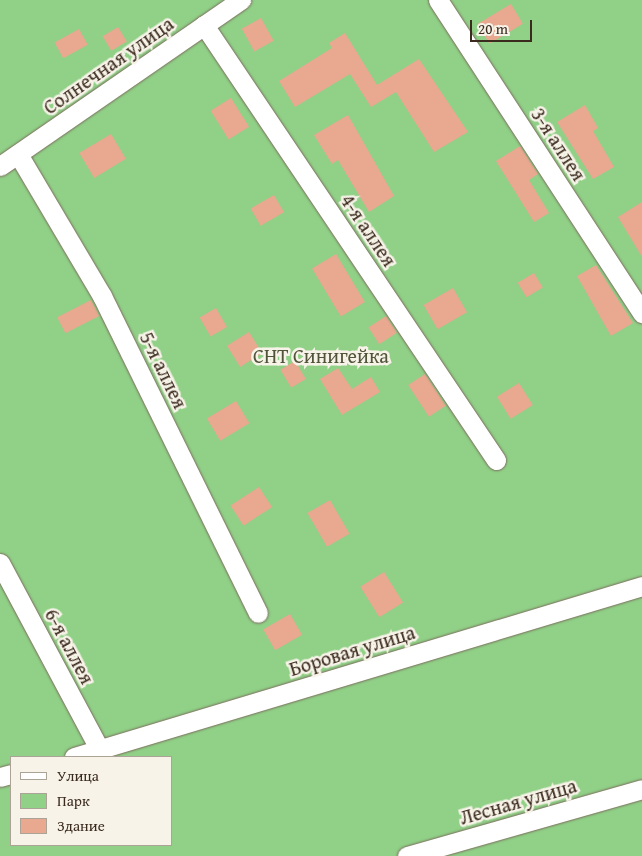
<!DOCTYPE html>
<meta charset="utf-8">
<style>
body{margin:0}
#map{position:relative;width:642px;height:856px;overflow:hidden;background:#f2e7cf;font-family:"Gentium Book Plus",serif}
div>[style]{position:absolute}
.green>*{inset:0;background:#90d087}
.building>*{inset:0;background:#e9a890;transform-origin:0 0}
.roads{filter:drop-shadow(0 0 1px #7b6c5c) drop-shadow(0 0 1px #7b6c5c)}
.street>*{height:19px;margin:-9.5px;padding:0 9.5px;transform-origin:9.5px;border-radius:9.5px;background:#fff}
span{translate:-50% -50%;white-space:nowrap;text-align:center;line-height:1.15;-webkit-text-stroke:5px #f7f3e8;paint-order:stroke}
.street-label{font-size:20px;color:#3b2a1e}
.park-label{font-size:20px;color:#505438}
.legend{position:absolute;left:10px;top:756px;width:162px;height:90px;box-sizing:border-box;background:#f7f3e8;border:1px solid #aca397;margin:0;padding:6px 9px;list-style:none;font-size:15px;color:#3b2a1e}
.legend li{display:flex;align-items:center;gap:10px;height:25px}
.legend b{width:25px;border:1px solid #aca397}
.scale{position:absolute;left:470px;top:20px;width:62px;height:22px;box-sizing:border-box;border:2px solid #3b2a1e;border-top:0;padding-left:6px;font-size:15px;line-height:18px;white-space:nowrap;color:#3b2a1e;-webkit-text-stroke:4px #f7f3e8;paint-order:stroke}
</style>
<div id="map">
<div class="green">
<i style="clip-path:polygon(evenodd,0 0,642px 0,642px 856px,0 856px,0 0,11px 757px,171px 757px,171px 845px,11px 845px,11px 757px)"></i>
</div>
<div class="building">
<i style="left:511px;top:4px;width:23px;height:39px;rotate:59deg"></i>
<i style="left:261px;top:18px;width:26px;height:22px;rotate:61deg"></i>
<i style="left:118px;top:27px;width:17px;height:18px;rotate:59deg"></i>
<i style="left:79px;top:29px;width:18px;height:28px;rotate:61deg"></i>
<i style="clip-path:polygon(345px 33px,377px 85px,419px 59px,468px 132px,434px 152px,396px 92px,371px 107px,350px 74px,295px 107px,279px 81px,332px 48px,329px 43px)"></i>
<i style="left:231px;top:98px;width:34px;height:24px;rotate:58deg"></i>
<i style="clip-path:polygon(585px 105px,598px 128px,593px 131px,614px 167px,593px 179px,557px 122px)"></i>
<i style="clip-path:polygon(348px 115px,394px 196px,369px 212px,338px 160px,332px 164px,314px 135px)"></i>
<i style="left:111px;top:134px;width:29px;height:37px;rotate:59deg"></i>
<i style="clip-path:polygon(520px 146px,538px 174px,529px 180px,549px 213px,534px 222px,496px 161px)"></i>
<i style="left:274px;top:195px;width:20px;height:27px;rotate:60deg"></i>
<i style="clip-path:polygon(642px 202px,642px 257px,618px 217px)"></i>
<i style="left:336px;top:254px;width:56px;height:28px;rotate:59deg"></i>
<i style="clip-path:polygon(596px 265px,633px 323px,611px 336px,577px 276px)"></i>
<i style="left:534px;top:273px;width:17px;height:19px;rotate:59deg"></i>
<i style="left:453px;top:288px;width:28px;height:34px;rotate:60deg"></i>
<i style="left:91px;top:300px;width:18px;height:38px;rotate:63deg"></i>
<i style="left:216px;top:308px;width:22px;height:19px;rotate:60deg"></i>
<i style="left:386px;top:316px;width:20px;height:21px;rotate:57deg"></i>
<i style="left:249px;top:332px;width:25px;height:26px;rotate:58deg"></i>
<i style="left:295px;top:361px;width:21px;height:17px;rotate:59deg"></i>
<i style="clip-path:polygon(338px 368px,352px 389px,371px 377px,380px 392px,342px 415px,320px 379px)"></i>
<i style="left:425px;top:374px;width:38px;height:20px;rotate:57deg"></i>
<i style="left:519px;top:383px;width:26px;height:26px;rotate:58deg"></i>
<i style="left:236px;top:401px;width:26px;height:34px;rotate:59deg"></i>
<i style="left:259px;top:487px;width:24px;height:34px;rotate:57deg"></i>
<i style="left:330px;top:500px;width:39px;height:26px;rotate:60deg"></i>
<i style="left:384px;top:572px;width:36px;height:28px;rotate:58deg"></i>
<i style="left:290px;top:614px;width:24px;height:31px;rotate:60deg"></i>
</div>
<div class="roads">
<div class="street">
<i style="left:438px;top:0;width:374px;rotate:56.9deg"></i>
<i style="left:204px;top:25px;width:524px;rotate:56.13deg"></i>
<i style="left:18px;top:154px;width:165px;rotate:59.4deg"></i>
<i style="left:102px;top:296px;width:353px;rotate:63.8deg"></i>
<i style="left:0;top:166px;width:293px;rotate:-34.6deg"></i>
<i style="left:0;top:563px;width:212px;rotate:61.9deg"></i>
<i style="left:74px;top:757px;width:593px;rotate:-16.75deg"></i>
<i style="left:0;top:777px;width:11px;rotate:-15deg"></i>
<i style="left:407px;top:856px;width:244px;rotate:-15.9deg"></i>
</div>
</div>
<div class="street-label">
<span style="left:108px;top:65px;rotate:-35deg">Солнечная улица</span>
<span style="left:559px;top:144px;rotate:57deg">3-я аллея</span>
<span style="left:369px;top:230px;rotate:56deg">4-я аллея</span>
<span style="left:164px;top:370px;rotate:64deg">5-я аллея</span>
<span style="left:70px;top:646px;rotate:62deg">6-я аллея</span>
<span style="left:352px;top:650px;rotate:-17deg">Боровая улица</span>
<span style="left:518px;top:801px;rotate:-16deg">Лесная улица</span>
</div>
<div class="park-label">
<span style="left:321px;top:355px">СНТ Синигейка</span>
</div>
<ul class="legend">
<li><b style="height:6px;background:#fff"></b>Улица</li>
<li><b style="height:14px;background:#90d087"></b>Парк</li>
<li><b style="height:14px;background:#e9a890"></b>Здание</li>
</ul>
<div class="scale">20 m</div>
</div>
